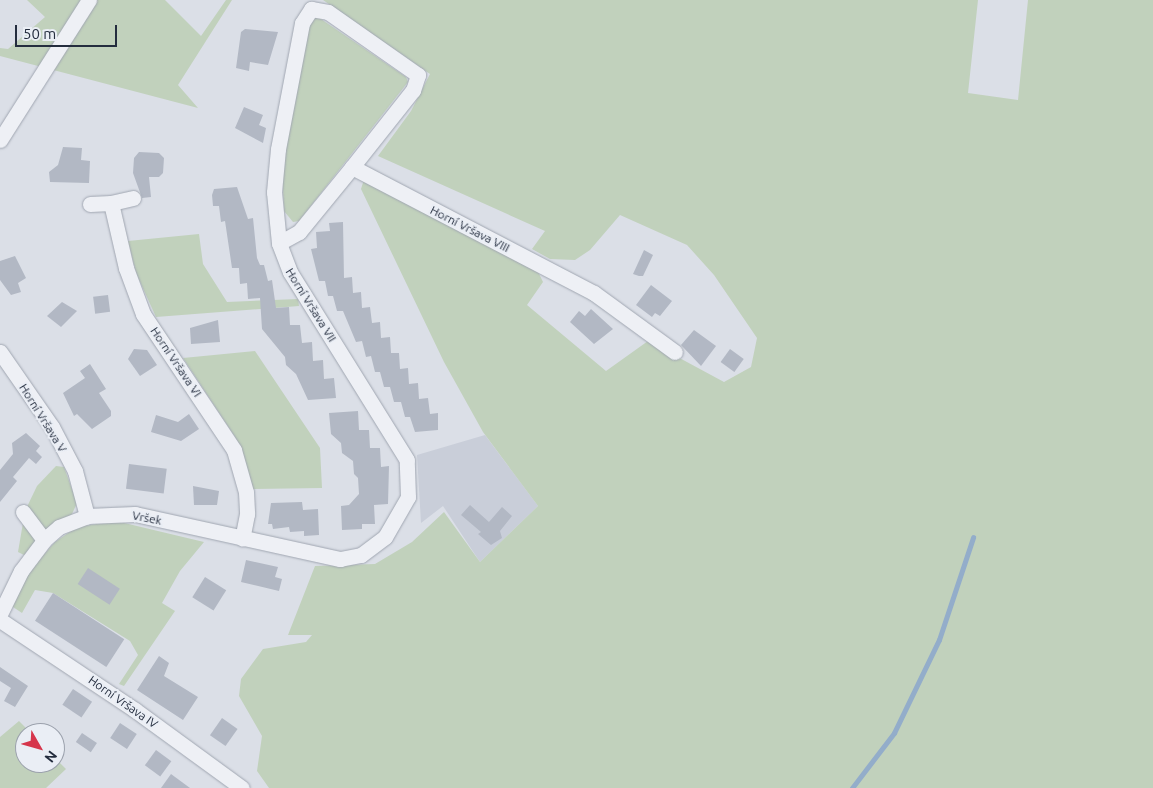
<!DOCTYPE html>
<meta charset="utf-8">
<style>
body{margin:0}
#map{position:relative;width:1153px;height:788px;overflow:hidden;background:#dbdfe7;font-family:Ubuntu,sans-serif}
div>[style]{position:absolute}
.built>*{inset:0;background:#c9ced9}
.green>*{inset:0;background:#c1d1bc}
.stream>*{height:4.5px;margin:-2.25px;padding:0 2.25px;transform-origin:2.25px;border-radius:2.25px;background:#93adca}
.building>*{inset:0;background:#b2b8c4;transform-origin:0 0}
.roads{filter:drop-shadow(0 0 1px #a0a6b1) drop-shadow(0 0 1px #a0a6b1)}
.minor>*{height:15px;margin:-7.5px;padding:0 7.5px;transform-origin:7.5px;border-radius:7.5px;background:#eef0f5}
span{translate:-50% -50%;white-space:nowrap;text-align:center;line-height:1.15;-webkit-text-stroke:4px #eaeef5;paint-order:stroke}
.street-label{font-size:12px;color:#242d3e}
.north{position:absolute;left:15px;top:723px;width:50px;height:50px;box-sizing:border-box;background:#eaeef5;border:1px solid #9ba1ac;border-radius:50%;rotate:128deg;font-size:14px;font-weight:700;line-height:20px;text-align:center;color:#242d3e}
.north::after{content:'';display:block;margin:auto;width:18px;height:22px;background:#d6354b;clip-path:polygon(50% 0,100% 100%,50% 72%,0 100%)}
.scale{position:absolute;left:15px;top:25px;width:102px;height:22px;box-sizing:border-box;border:2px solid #242d3e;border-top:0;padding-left:6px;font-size:15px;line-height:18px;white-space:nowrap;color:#242d3e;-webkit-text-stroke:4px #eaeef5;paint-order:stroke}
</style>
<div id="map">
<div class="built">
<i style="clip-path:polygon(485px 435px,538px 506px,480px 562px,443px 506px,421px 523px,417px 455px)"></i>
</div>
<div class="green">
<i style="clip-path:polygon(27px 0,165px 0,201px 36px,226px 0,232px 0,178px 85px,198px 108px,0 56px,0 48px,8px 49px,45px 17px)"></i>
<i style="clip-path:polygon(323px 0,978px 0,968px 93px,1018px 100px,1028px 0,1153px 0,1153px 788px,269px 788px,257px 771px,262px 736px,239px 696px,241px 679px,263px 649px,306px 642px,312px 635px,288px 635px,315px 566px,375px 564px,412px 542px,444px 512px,480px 562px,538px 506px,483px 432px,444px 362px,361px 189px,368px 167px,529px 253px,543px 282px,527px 305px,606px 371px,648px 341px,724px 382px,751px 367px,757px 338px,714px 275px,687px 245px,620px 215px,590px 250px,575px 260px,550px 259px,532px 249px,545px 231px,378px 156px,411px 111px,430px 74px)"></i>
<i style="clip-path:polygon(318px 17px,406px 77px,408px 82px,299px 221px,293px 222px,284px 211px,282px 168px,307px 34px,311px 20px)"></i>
<i style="clip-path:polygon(199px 234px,203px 264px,227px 302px,298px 299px,299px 306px,156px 317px,136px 273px,128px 241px)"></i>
<i style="clip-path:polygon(255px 351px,320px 448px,322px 488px,251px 489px,235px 437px,183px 358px)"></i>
<i style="clip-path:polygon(56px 466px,64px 467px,77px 503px,72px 514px,24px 555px,18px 552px,25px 511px,37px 486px)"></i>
<i style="clip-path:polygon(116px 521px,204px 542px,180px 571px,162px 603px,175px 611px,124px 686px,119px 684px,138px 655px,130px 641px,53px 593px,35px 590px,22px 613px,10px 605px,32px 568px,55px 542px,77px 527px)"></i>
<i style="clip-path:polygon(19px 721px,31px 733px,25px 733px,25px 763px,55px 763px,55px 758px,66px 769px,46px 788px,0 788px,0 737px)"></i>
</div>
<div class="stream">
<i style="left:852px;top:788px;width:69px;rotate:-52.6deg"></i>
<i style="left:894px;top:733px;width:103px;rotate:-64.2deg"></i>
<i style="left:939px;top:640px;width:108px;rotate:-71.6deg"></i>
</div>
<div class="building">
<i style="clip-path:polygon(245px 29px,278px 32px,268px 65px,250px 62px,249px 71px,236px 68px,241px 32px)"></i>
<i style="clip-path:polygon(244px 107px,263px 115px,259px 125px,266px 128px,263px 143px,235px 128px)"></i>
<i style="clip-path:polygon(63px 147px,82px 148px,81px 160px,90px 161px,89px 183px,50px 182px,49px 172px,58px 165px)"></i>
<i style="clip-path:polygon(139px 152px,159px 153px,164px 158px,163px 173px,159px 177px,149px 177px,151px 197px,142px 198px,133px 173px,134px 158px)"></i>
<i style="clip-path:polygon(237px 187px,248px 219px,253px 218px,257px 258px,260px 265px,264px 265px,268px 281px,272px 280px,276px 308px,289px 307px,290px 325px,300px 325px,302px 343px,312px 342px,313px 361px,323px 360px,324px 379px,334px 378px,336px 398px,308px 400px,296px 374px,286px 365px,285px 357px,262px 329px,260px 298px,248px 299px,247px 283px,240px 284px,239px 268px,232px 268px,225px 221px,221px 222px,219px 206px,213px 206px,212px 195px,214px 189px)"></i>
<i style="clip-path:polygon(343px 222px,344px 278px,352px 277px,353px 293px,361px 292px,362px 308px,370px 307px,372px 323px,380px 322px,381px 338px,390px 337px,391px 353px,399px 353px,400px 369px,408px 368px,409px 384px,418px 383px,419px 399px,428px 398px,430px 414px,438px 413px,438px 430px,415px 432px,410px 417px,405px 417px,401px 402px,394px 402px,390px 387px,384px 387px,380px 372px,375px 372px,371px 356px,366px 357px,362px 341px,356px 342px,343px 311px,337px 311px,333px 296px,328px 296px,325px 281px,319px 281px,311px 249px,317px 248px,316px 232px,330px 231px,329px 223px)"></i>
<i style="clip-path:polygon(644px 250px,653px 255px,643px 276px,639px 276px,633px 274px)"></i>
<i style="clip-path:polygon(15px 256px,26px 278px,18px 283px,21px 292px,11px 295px,0 280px,0 261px)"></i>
<i style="clip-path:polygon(651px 285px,672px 301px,660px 316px,655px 313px,652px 317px,636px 305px)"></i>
<i style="left:108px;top:295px;width:17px;height:15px;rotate:83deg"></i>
<i style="clip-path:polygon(62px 302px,77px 311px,61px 327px,47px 316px)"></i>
<i style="clip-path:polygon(591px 309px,613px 329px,594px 344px,570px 322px,579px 311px,585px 316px)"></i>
<i style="clip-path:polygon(218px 320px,220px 342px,191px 344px,190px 328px)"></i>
<i style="clip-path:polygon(694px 330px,716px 346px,701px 366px,681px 345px)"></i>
<i style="clip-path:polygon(134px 349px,147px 350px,157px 365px,140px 376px,128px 359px)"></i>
<i style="left:730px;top:349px;width:17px;height:16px;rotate:36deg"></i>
<i style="clip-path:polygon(90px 364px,106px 389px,99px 393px,111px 411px,111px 416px,92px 429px,77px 414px,74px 416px,63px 393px,85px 378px,80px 371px)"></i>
<i style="clip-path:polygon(358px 411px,359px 430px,369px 430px,370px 448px,380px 448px,381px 467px,389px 466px,388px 504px,374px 505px,375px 524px,362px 524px,362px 529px,342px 530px,341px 506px,349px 505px,359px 494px,358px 478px,354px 474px,353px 461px,342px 453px,341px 443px,331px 434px,329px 413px)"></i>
<i style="clip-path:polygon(189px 414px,199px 429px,181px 441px,151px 432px,156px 415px,178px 422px)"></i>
<i style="clip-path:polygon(26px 433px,40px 446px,36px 451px,42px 457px,36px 464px,29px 458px,13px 477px,17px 481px,0 502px,0 470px,13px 454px,12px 443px)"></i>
<i style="left:129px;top:464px;width:38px;height:25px;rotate:7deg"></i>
<i style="clip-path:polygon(193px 486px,219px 491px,217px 505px,194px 505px)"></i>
<i style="clip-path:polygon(302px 502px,303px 510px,318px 509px,319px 535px,304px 536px,304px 531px,290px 532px,289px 527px,273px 529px,272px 524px,268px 524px,271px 503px)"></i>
<i style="clip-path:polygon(470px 505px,489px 522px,502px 507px,512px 516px,500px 531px,502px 538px,491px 545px,478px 534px,481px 532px,461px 515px)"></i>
<i style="clip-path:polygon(246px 560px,278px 567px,275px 577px,282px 579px,279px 591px,241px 582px)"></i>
<i style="left:88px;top:568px;width:38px;height:19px;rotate:33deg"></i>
<i style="left:205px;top:577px;width:25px;height:24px;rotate:32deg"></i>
<i style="left:53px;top:593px;width:85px;height:33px;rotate:33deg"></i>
<i style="clip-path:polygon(159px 656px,169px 663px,164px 676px,198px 697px,183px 720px,137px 690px)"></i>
<i style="clip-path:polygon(0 667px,28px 686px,15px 707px,4px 701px,11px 688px,0 681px)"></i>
<i style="left:73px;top:689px;width:23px;height:19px;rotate:34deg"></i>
<i style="left:222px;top:718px;width:19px;height:21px;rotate:35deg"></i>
<i style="left:120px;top:723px;width:20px;height:18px;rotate:33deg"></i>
<i style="left:82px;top:733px;width:18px;height:11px;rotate:34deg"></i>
<i style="left:156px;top:750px;width:19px;height:19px;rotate:36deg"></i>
<i style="clip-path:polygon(171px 774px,190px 788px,161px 788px)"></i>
</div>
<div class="roads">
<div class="minor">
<i style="left:0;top:140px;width:166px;rotate:-57.6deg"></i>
<i style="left:133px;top:198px;width:23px;rotate:167deg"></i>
<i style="left:111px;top:203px;width:67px;rotate:77deg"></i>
<i style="left:126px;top:268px;width:49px;rotate:69.7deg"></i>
<i style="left:143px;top:314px;width:164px;rotate:56.2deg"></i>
<i style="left:234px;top:450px;width:44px;rotate:74.1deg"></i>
<i style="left:246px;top:492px;width:22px;rotate:87deg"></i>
<i style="left:247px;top:514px;width:25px;rotate:101deg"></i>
<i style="left:90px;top:204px;width:21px;rotate:-3deg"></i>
<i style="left:279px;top:243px;width:23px;rotate:-29deg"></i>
<i style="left:299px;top:232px;width:84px;rotate:-50.8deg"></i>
<i style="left:352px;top:167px;width:273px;rotate:27.5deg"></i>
<i style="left:594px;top:293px;width:100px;rotate:36.1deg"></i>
<i style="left:0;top:352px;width:91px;rotate:55.3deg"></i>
<i style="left:52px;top:427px;width:50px;rotate:62.4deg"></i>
<i style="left:75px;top:471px;width:47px;rotate:75.1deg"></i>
<i style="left:23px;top:512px;width:35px;rotate:53deg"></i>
<i style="left:0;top:614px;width:48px;rotate:-64deg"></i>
<i style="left:21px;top:571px;width:39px;rotate:-53deg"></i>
<i style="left:44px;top:540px;width:20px;rotate:-41deg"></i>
<i style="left:59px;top:527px;width:30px;rotate:-21deg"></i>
<i style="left:87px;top:516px;width:48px;rotate:-2.4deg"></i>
<i style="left:135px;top:514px;width:210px;rotate:12.4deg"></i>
<i style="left:340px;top:559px;width:21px;rotate:-11deg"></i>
<i style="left:361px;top:555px;width:30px;rotate:-37deg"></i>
<i style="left:385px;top:537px;width:46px;rotate:-60.1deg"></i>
<i style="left:408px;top:497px;width:37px;rotate:-92deg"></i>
<i style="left:407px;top:460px;width:221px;rotate:-121.9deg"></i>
<i style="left:290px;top:272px;width:31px;rotate:-111deg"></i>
<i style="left:279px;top:243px;width:51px;rotate:-95.6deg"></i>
<i style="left:274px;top:192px;width:43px;rotate:-84.7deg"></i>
<i style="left:278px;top:149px;width:128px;rotate:-79.2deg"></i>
<i style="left:302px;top:23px;width:17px;rotate:-57deg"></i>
<i style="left:311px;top:9px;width:17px;rotate:10deg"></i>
<i style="left:328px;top:12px;width:110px;rotate:35deg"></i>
<i style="left:418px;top:75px;width:16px;rotate:108deg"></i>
<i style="left:413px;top:90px;width:98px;rotate:128.4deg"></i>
<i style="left:0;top:620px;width:162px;rotate:33.7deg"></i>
<i style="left:135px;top:710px;width:132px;rotate:36.1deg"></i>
</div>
</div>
<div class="street-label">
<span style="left:470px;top:229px;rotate:27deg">Horní Vršava VIII</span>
<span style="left:311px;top:305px;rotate:58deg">Horní Vršava VII</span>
<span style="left:176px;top:362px;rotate:56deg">Horní Vršava VI</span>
<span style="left:43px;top:418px;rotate:58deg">Horní Vršava V</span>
<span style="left:147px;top:518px;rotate:11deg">Vršek</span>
<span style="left:123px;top:702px;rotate:35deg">Horní Vršava IV</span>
</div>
<div class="north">N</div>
<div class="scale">50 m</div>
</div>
